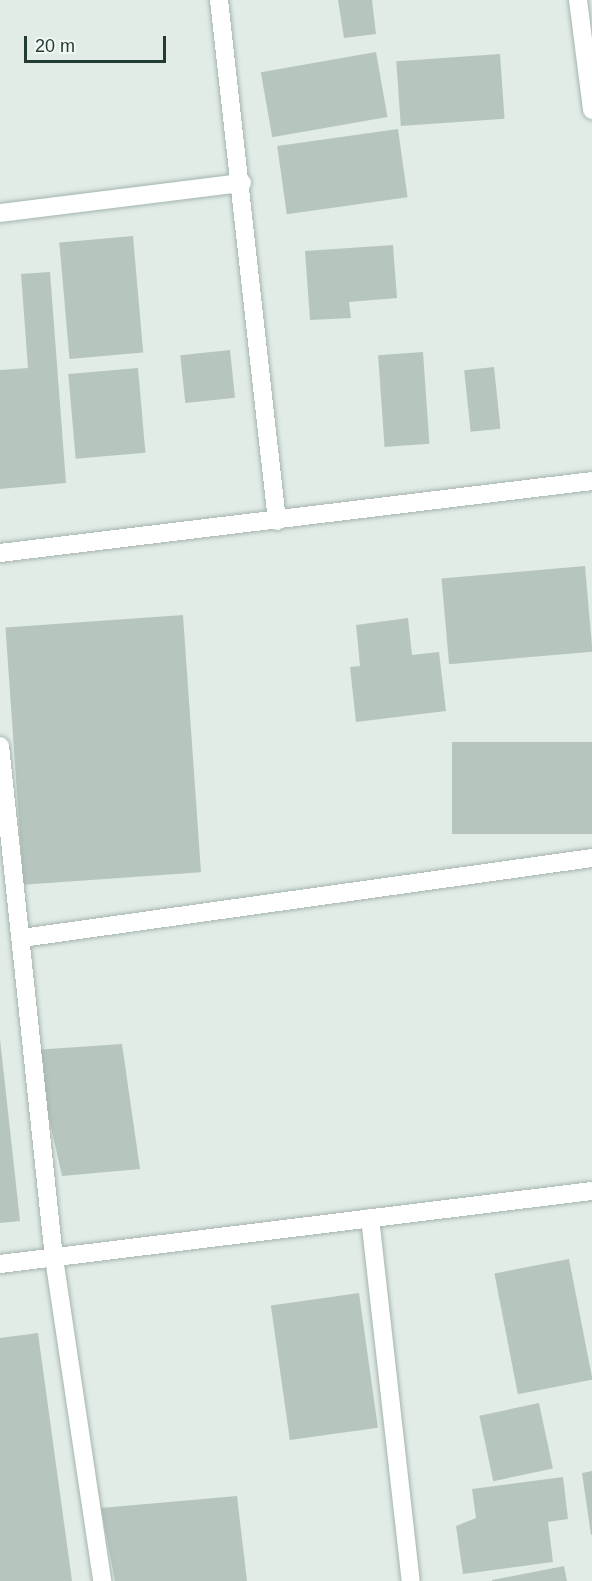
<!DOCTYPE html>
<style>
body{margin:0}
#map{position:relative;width:592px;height:1581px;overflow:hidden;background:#e1ece6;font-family:Helvetica,sans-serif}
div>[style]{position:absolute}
.building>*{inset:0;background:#b6c6be;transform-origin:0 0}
.roads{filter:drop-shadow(0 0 2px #a4b4ad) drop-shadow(0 0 2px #a4b4ad)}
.minor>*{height:18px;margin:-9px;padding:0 9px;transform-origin:9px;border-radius:9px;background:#fff}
span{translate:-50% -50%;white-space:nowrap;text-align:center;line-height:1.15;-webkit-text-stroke:4.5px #f1f8f4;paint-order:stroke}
.scale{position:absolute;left:24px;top:36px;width:142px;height:27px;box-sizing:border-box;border:3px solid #213c33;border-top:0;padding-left:8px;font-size:18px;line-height:21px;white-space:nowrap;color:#213c33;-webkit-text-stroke:4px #f1f8f4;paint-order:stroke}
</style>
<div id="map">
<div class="building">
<i style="clip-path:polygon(338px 0,372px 0,376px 34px,344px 38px)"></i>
<i style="left:376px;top:52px;width:66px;height:117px;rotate:80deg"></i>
<i style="left:500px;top:54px;width:65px;height:104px;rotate:86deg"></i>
<i style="left:398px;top:129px;width:69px;height:122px;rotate:82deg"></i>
<i style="left:133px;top:236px;width:117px;height:74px;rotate:85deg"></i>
<i style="clip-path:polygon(393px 245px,397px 298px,349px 302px,351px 318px,310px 320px,305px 251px)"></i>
<i style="clip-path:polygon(50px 272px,66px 483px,0 489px,0 370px,28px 368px,21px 274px)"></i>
<i style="left:230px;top:350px;width:48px;height:50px;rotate:84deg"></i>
<i style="left:423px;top:352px;width:92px;height:45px;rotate:86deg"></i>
<i style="left:494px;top:367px;width:62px;height:30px;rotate:84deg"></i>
<i style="left:138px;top:368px;width:85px;height:70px;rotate:85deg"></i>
<i style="left:585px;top:566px;width:86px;height:144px;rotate:85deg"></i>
<i style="left:183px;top:615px;width:258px;height:178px;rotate:86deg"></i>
<i style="clip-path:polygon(408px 618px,412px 655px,439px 652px,446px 711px,356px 722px,350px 667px,360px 666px,356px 625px)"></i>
<i style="left:592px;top:742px;width:92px;height:140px;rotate:90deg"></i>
<i style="clip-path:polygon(0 1039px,20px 1221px,0 1223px)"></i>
<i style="clip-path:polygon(122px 1044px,140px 1169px,62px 1176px,34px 1050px)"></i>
<i style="left:569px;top:1259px;width:123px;height:76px;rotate:79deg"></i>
<i style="left:359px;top:1293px;width:136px;height:89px;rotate:82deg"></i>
<i style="clip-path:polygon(38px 1333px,72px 1581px,0 1581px,0 1338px)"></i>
<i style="left:539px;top:1403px;width:67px;height:61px;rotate:78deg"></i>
<i style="clip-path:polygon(592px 1471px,592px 1535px,591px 1535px,582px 1473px)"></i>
<i style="clip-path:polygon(563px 1477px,568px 1519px,548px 1522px,553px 1562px,463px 1574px,456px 1526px,476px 1518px,472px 1489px)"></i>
<i style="clip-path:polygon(237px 1496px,247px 1581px,115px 1581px,101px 1508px)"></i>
<i style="clip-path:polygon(564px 1566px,567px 1581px,492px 1581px,492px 1580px)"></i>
</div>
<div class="roads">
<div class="minor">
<i style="left:219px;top:0;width:524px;rotate:83.65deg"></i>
<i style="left:578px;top:0;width:111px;rotate:82.7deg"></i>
<i style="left:0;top:213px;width:244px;rotate:-7.1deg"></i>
<i style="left:0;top:553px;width:596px;rotate:-6.93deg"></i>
<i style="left:0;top:746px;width:515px;rotate:83.98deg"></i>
<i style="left:54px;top:1258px;width:327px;rotate:81.5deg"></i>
<i style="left:22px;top:938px;width:576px;rotate:-7.99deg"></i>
<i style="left:370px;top:1218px;width:365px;rotate:83.6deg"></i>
<i style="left:0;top:1264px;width:596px;rotate:-7.03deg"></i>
</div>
</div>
<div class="scale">20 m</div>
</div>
